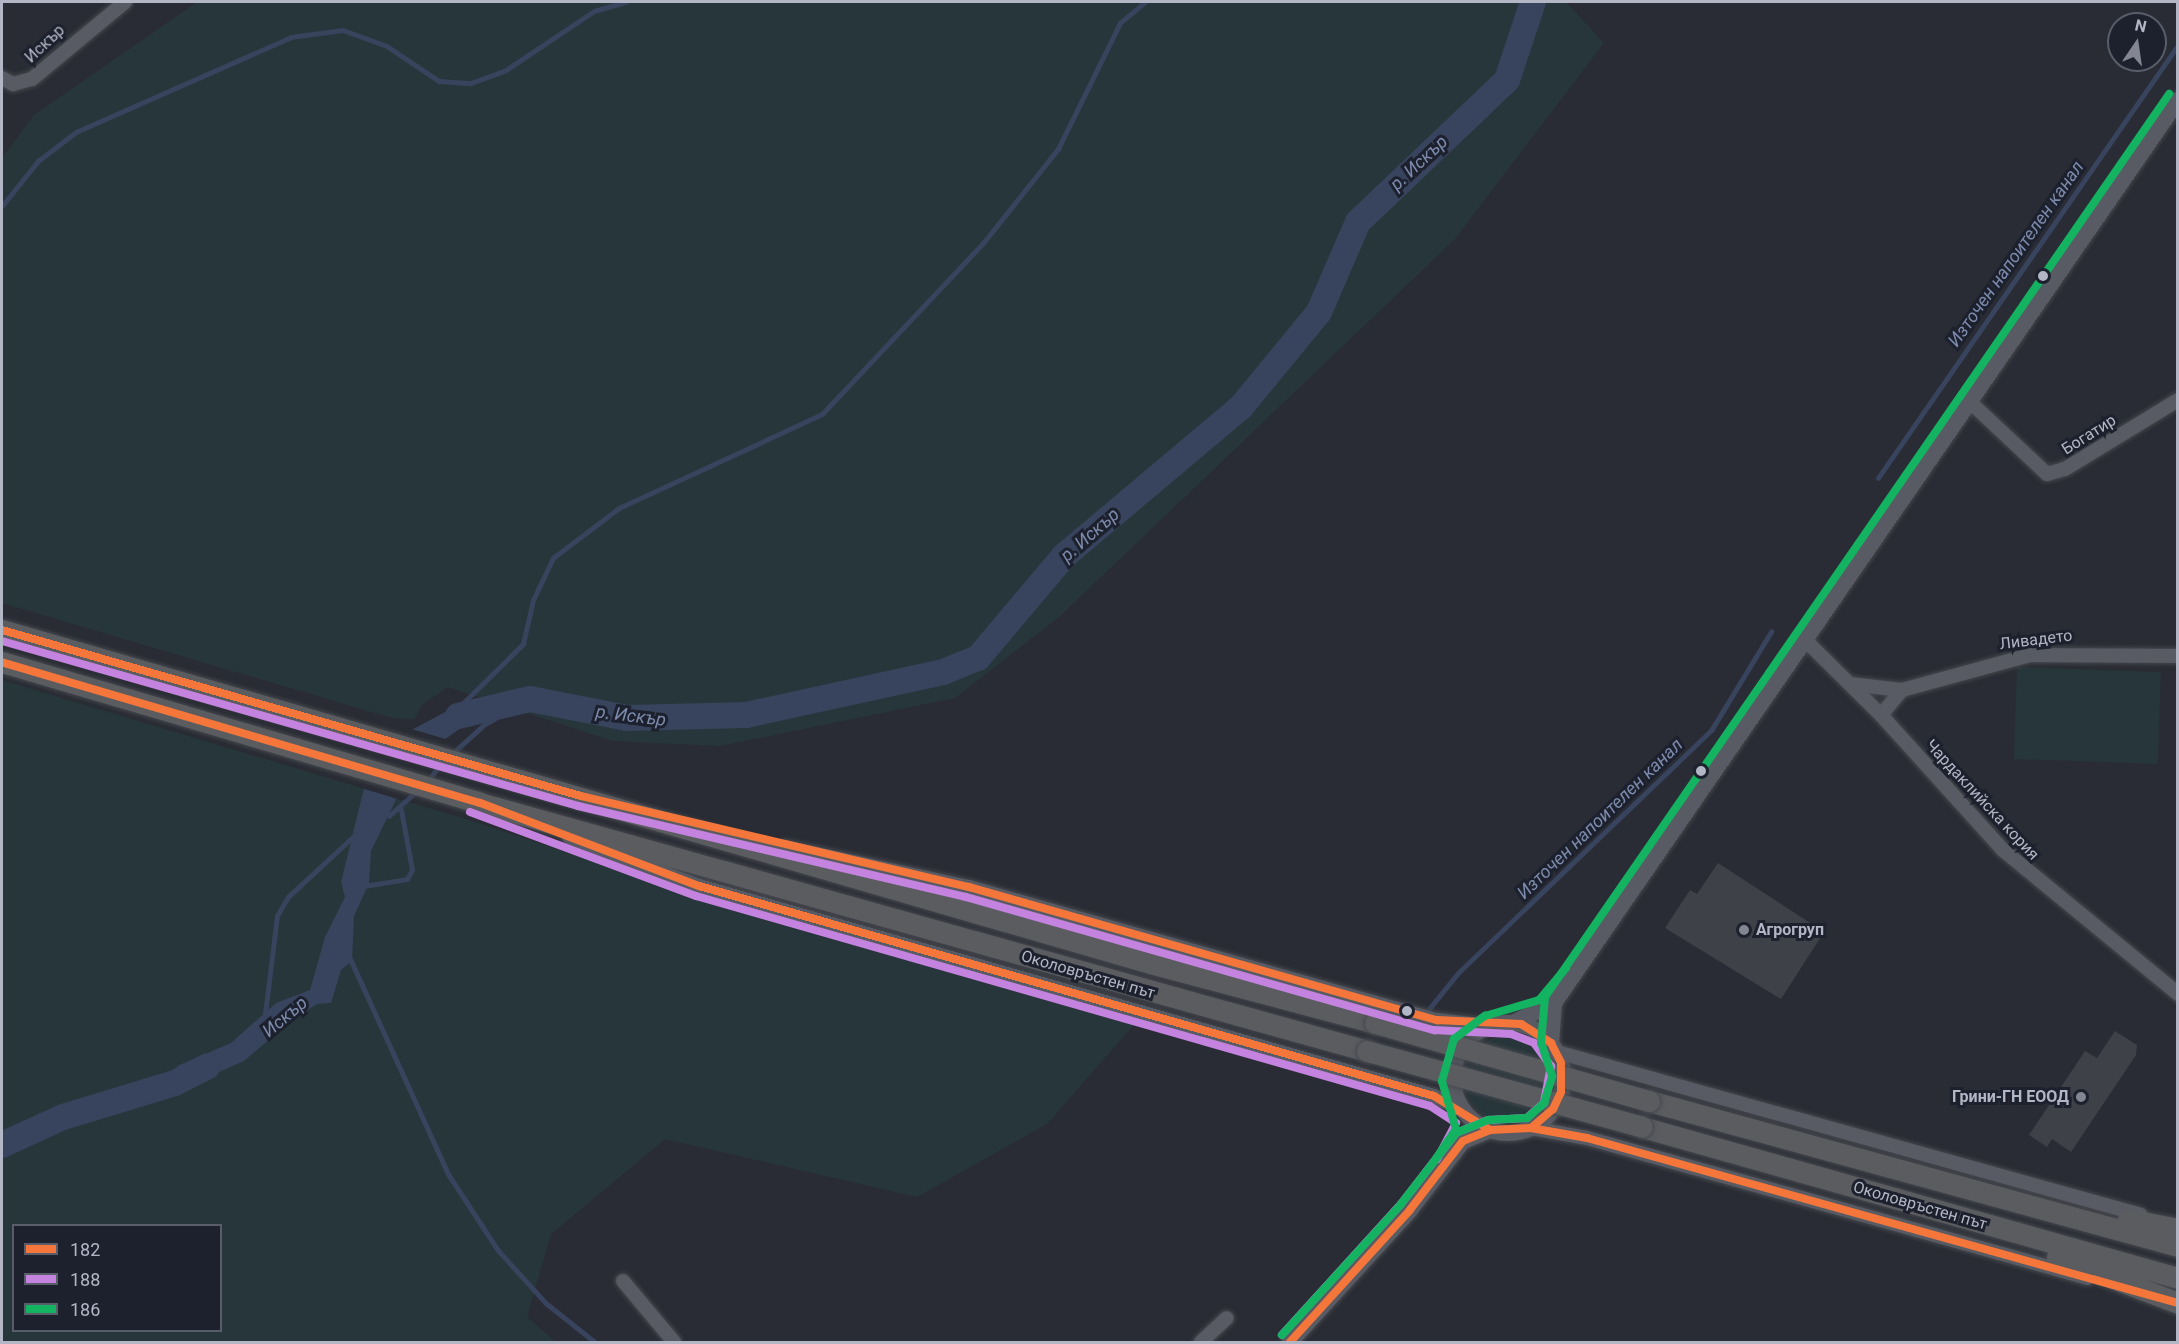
<!DOCTYPE html>
<meta charset="utf-8">
<style>
body{margin:0}
#map{position:relative;width:2179px;height:1344px;overflow:hidden;background:#292c34;font-family:Roboto,sans-serif}
div>[style]{position:absolute}
.green>*{inset:0;background:#27363a;transform-origin:0 0}
.round{border-radius:50%}
.water>*{inset:0;background:#38435d}
.pier>*{inset:0;background:#292c34}
.stream>*{height:4.5px;margin:-2.25px;padding:0 2.25px;transform-origin:2.25px;border-radius:2.25px;background:#38435d}
.river>*{height:26px;margin:-13px;padding:0 13px;transform-origin:13px;border-radius:13px;background:#38435d}
.building>*{inset:0;background:#3e4148}
.roads{filter:drop-shadow(0 0 2px #45474d) drop-shadow(0 0 2px #45474d)}
.minor>*{height:14px;margin:-7px;padding:0 7px;transform-origin:7px;border-radius:7px;background:#585b63}
.tertiary>*{height:16px;margin:-8px;padding:0 8px;transform-origin:8px;border-radius:8px;background:#585b63}
.tertiary>.ring{margin:-8px;padding:0;box-sizing:content-box;background:none;border:16px solid #585b63;border-radius:50%}
.trunk>*{height:21px;margin:-10.5px;padding:0 10.5px;transform-origin:10.5px;border-radius:10.5px;background:#5a5c60}
.bridges{filter:drop-shadow(0 0 2px #46484f) drop-shadow(0 0 2px #46484f)}
.trunk-bridge>*{height:21px;margin:-10.5px;padding:0 10.5px;transform-origin:10.5px;border-radius:10.5px;background:#5a5c60}
.bus-1>*{height:8px;margin:-4px;padding:0 4px;transform-origin:4px;border-radius:4px;background:#f5763a}
.bus-2>*{height:8px;margin:-4px;padding:0 4px;transform-origin:4px;border-radius:4px;background:#c483df}
.bus-3>*{height:8px;margin:-4px;padding:0 4px;transform-origin:4px;border-radius:4px;background:#13b361}
.dots>*{width:16px;height:16px;translate:-50% -50%;box-sizing:border-box;border:3px solid #1d212e;border-radius:50%}
span{translate:-50% -50%;white-space:nowrap;text-align:center;line-height:1.15;-webkit-text-stroke:6px #1d212e;paint-order:stroke}
.street-label{font-size:16px;color:#b3b7c5}
.poi-label{font-size:16px;color:#b3b7c5;font-weight:700}
.left{translate:0 -50%;text-align:left}
.right{translate:-100% -50%;text-align:right}
.water-label{font-size:18px;color:#7c8aab;font-style:italic}
.frame{position:absolute;inset:0;border:3px solid #b3b7c5;pointer-events:none}
.legend{position:absolute;left:12px;top:1224px;width:210px;height:108px;box-sizing:border-box;background:#1d212e;border:2px solid #595d6a;margin:0;padding:8px 10px;list-style:none;font-size:18px;color:#b3b7c5}
.legend li{display:flex;align-items:center;gap:12px;height:30px}
.legend b{width:30px;border:2px solid #595d6a}
.north{position:absolute;left:2107px;top:12px;width:60px;height:60px;box-sizing:border-box;background:#1d212e;border:2px solid #595d6a;border-radius:50%;rotate:13deg;font-size:16px;font-weight:700;line-height:24px;text-align:center;color:#b3b7c5}
.north::after{content:'';display:block;margin:auto;width:21px;height:27px;background:#838692;clip-path:polygon(50% 0,100% 100%,50% 72%,0 100%)}
</style>
<div id="map">
<div class="green">
<i style="clip-path:polygon(197px 2px,1566px 2px,1604px 43px,1455px 239px,1059px 617px,955px 698px,720px 746px,612px 741px,448px 687px,423px 704px,414px 719px,392px 718px,2px 603px,2px 158px,34px 115px)"></i>
<i style="left:2017px;top:667px;width:144px;height:92px;rotate:2deg"></i>
<i style="clip-path:polygon(evenodd,2px 680px,469px 820px,751px 914px,1137px 1021px,1047px 1124px,917px 1197px,665px 1139px,551px 1234px,527px 1317px,556px 1342px,2px 1342px,2px 680px,14px 1226px,220px 1226px,220px 1330px,14px 1330px,14px 1226px)"></i>
<i class="round" style="left:1464px;top:1036px;width:86px;height:86px"></i>
</div>
<div class="water">
<i style="clip-path:polygon(492px 706px,420px 757px,407px 777px,371px 851px,369px 883px,354px 916px,352px 961px,341px 970px,331px 1003px,317px 1004px,292px 1020px,244px 1061px,176px 1091px,177px 1066px,231px 1043px,276px 1003px,310px 990px,325px 937px,345px 897px,341px 882px,365px 784px,402px 735px,449px 710px)"></i>
</div>
<div class="pier">
<i style="clip-path:polygon(408px 728px,449px 740px,422px 759px,401px 800px,361px 788px,375px 757px)"></i>
</div>
<div class="stream">
<i style="left:2px;top:206px;width:58px;rotate:-51.3deg"></i>
<i style="left:38px;top:161px;width:48px;rotate:-37.3deg"></i>
<i style="left:76px;top:132px;width:235px;rotate:-23.8deg"></i>
<i style="left:291px;top:37px;width:52px;rotate:-7.7deg"></i>
<i style="left:343px;top:30px;width:47px;rotate:20deg"></i>
<i style="left:387px;top:46px;width:63px;rotate:33.9deg"></i>
<i style="left:439px;top:81px;width:32px;rotate:4deg"></i>
<i style="left:471px;top:83px;width:37px;rotate:-20deg"></i>
<i style="left:506px;top:70px;width:106px;rotate:-33.8deg"></i>
<i style="left:594px;top:11px;width:33px;rotate:-16deg"></i>
<i style="left:1878px;top:478px;width:527px;rotate:-55.28deg"></i>
<i style="left:452px;top:714px;width:100px;rotate:-44.6deg"></i>
<i style="left:523px;top:644px;width:45px;rotate:-77.2deg"></i>
<i style="left:533px;top:600px;width:47px;rotate:-64.5deg"></i>
<i style="left:553px;top:558px;width:83px;rotate:-37.1deg"></i>
<i style="left:619px;top:508px;width:224px;rotate:-24.8deg"></i>
<i style="left:822px;top:414px;width:236px;rotate:-46.7deg"></i>
<i style="left:984px;top:242px;width:119px;rotate:-51.5deg"></i>
<i style="left:1058px;top:149px;width:140px;rotate:-63.8deg"></i>
<i style="left:1120px;top:23px;width:33px;rotate:-40deg"></i>
<i style="left:453px;top:753px;width:43px;rotate:-42.2deg"></i>
<i style="left:485px;top:724px;width:51px;rotate:-29.1deg"></i>
<i style="left:427px;top:782px;width:21px;rotate:-53deg"></i>
<i style="left:389px;top:816px;width:36px;rotate:-42deg"></i>
<i style="left:364px;top:886px;width:44px;rotate:-9.2deg"></i>
<i style="left:407px;top:879px;width:10px;rotate:-61deg"></i>
<i style="left:412px;top:870px;width:61px;rotate:-100.4deg"></i>
<i style="left:350px;top:958px;width:239px;rotate:65.5deg"></i>
<i style="left:449px;top:1175px;width:90px;rotate:56.8deg"></i>
<i style="left:498px;top:1250px;width:72px;rotate:47.8deg"></i>
<i style="left:546px;top:1303px;width:63px;rotate:38.5deg"></i>
<i style="left:1429px;top:1009px;width:46px;rotate:-51.1deg"></i>
<i style="left:1458px;top:973px;width:352px;rotate:-43.8deg"></i>
<i style="left:1712px;top:729px;width:114px;rotate:-58.7deg"></i>
<i style="left:265px;top:1014px;width:99px;rotate:-83deg"></i>
<i style="left:277px;top:916px;width:22px;rotate:-60deg"></i>
<i style="left:288px;top:897px;width:91px;rotate:-42.8deg"></i>
</div>
<div class="river">
<i style="left:458px;top:716px;width:74px;rotate:-13.3deg"></i>
<i style="left:530px;top:699px;width:99px;rotate:11.1deg"></i>
<i style="left:627px;top:718px;width:119px;rotate:-1.4deg"></i>
<i style="left:746px;top:715px;width:202px;rotate:-12.3deg"></i>
<i style="left:943px;top:672px;width:38px;rotate:-22deg"></i>
<i style="left:978px;top:658px;width:133px;rotate:-49.9deg"></i>
<i style="left:1064px;top:556px;width:231px;rotate:-40.1deg"></i>
<i style="left:1241px;top:407px;width:123px;rotate:-50.6deg"></i>
<i style="left:1319px;top:312px;width:98px;rotate:-66.6deg"></i>
<i style="left:1358px;top:222px;width:206px;rotate:-43.6deg"></i>
<i style="left:1507px;top:80px;width:82px;rotate:-71.6deg"></i>
<i style="left:2px;top:1145px;width:67px;rotate:-24.7deg"></i>
<i style="left:63px;top:1117px;width:117px;rotate:-16.9deg"></i>
<i style="left:175px;top:1083px;width:36px;rotate:-27deg"></i>
</div>
<div class="building">
<i style="clip-path:polygon(1718px 863px,1824px 932px,1781px 999px,1665px 928px,1690px 890px,1697px 894px)"></i>
<i style="clip-path:polygon(2115px 1031px,2137px 1045px,2136px 1055px,2071px 1152px,2052px 1139px,2047px 1147px,2029px 1135px,2085px 1051px,2097px 1058px)"></i>
</div>
<div class="roads">
<div class="minor">
<i style="left:2px;top:78px;width:13px;rotate:29deg"></i>
<i style="left:13px;top:84px;width:20px;rotate:-15deg"></i>
<i style="left:32px;top:79px;width:121px;rotate:-39.6deg"></i>
<i style="left:1969px;top:401px;width:107px;rotate:43.1deg"></i>
<i style="left:2047px;top:474px;width:19px;rotate:-16deg"></i>
<i style="left:2065px;top:469px;width:132px;rotate:-31.4deg"></i>
<i style="left:1803px;top:638px;width:110px;rotate:44.6deg"></i>
<i style="left:1881px;top:715px;width:182px;rotate:47.9deg"></i>
<i style="left:2003px;top:850px;width:227px;rotate:39.4deg"></i>
<i style="left:1850px;top:684px;width:52px;rotate:6.6deg"></i>
<i style="left:1902px;top:690px;width:133px;rotate:-15.3deg"></i>
<i style="left:2030px;top:655px;width:148px;rotate:0.4deg"></i>
<i style="left:1881px;top:715px;width:33px;rotate:-50deg"></i>
<i style="left:569px;top:837px;width:139px;rotate:20.7deg"></i>
<i style="left:699px;top:886px;width:764px;rotate:15.95deg"></i>
<i style="left:1434px;top:1096px;width:32px;rotate:26deg"></i>
<i style="left:785px;top:847px;width:188px;rotate:12.3deg"></i>
<i style="left:969px;top:887px;width:487px;rotate:15.9deg"></i>
<i style="left:1437px;top:1020px;width:52px;rotate:6.6deg"></i>
<i style="left:1557px;top:1052px;width:606px;rotate:15.59deg"></i>
<i style="left:1531px;top:1128px;width:57px;rotate:10.1deg"></i>
<i style="left:1587px;top:1138px;width:520px;rotate:15.61deg"></i>
<i style="left:623px;top:1281px;width:80px;rotate:50.1deg"></i>
<i style="left:1201px;top:1342px;width:35px;rotate:-43deg"></i>
</div>
<div class="tertiary">
<i class="ring" style="left:1453px;top:1023px;width:94px;height:94px"></i>
<i style="left:1513px;top:1023px;width:46px;rotate:-26deg"></i>
<i style="left:1554px;top:1003px;width:1098px;rotate:-55.35deg"></i>
<i style="left:1551px;top:1043px;width:40px;rotate:-85.7deg"></i>
<i style="left:1290px;top:1342px;width:177px;rotate:-47.7deg"></i>
<i style="left:1409px;top:1211px;width:88px;rotate:-52.4deg"></i>
<i style="left:1463px;top:1141px;width:29px;rotate:-22deg"></i>
</div>
<div class="trunk">
<i style="left:2px;top:630px;width:1195px;rotate:16.18deg"></i>
<i style="left:1150px;top:963px;width:233px;rotate:14.9deg"></i>
<i style="left:2px;top:662px;width:498px;rotate:16.4deg"></i>
<i style="left:480px;top:803px;width:921px;rotate:15.62deg"></i>
<i style="left:1649px;top:1101px;width:549px;rotate:15.33deg"></i>
<i style="left:1642px;top:1127px;width:557px;rotate:15.73deg"></i>
<i style="left:2128px;top:1219px;width:51px;rotate:11.3deg"></i>
<i style="left:2057px;top:1257px;width:129px;rotate:20.8deg"></i>
</div>
</div>
<div class="bridges">
<div class="trunk-bridge">
<i style="left:1375px;top:1023px;width:285px;rotate:15.9deg"></i>
<i style="left:1367px;top:1051px;width:285px;rotate:15.4deg"></i>
</div>
</div>
<div class="bus-1">
<i style="left:2px;top:630px;width:602px;rotate:16deg"></i>
<i style="left:581px;top:796px;width:399px;rotate:13.2deg"></i>
<i style="left:969px;top:887px;width:487px;rotate:15.9deg"></i>
<i style="left:1437px;top:1020px;width:84px;rotate:2.7deg"></i>
<i style="left:1521px;top:1024px;width:36px;rotate:32deg"></i>
<i style="left:1551px;top:1043px;width:22px;rotate:63deg"></i>
<i style="left:1561px;top:1063px;width:29px;rotate:90deg"></i>
<i style="left:1561px;top:1092px;width:19px;rotate:115deg"></i>
<i style="left:1553px;top:1109px;width:29px;rotate:139deg"></i>
<i style="left:1531px;top:1128px;width:41px;rotate:177.2deg"></i>
<i style="left:1490px;top:1130px;width:66px;rotate:-148.7deg"></i>
<i style="left:1434px;top:1096px;width:764px;rotate:-164.05deg"></i>
<i style="left:699px;top:886px;width:234px;rotate:-159.2deg"></i>
<i style="left:480px;top:803px;width:498px;rotate:-163.6deg"></i>
<i style="left:1531px;top:1128px;width:57px;rotate:10.1deg"></i>
<i style="left:1587px;top:1138px;width:614px;rotate:15.6deg"></i>
<i style="left:1290px;top:1342px;width:177px;rotate:-47.7deg"></i>
<i style="left:1409px;top:1211px;width:88px;rotate:-52.4deg"></i>
<i style="left:1463px;top:1141px;width:29px;rotate:-22deg"></i>
</div>
<div class="bus-2">
<i style="left:2px;top:641px;width:599px;rotate:15.98deg"></i>
<i style="left:578px;top:806px;width:399px;rotate:13.2deg"></i>
<i style="left:966px;top:897px;width:487px;rotate:15.9deg"></i>
<i style="left:1434px;top:1030px;width:77px;rotate:3deg"></i>
<i style="left:1511px;top:1034px;width:25px;rotate:21deg"></i>
<i style="left:1534px;top:1043px;width:29px;rotate:54deg"></i>
<i style="left:1551px;top:1066px;width:38px;rotate:101deg"></i>
<i style="left:1544px;top:1103px;width:23px;rotate:139deg"></i>
<i style="left:1527px;top:1118px;width:39px;rotate:177deg"></i>
<i style="left:1488px;top:1120px;width:35px;rotate:158deg"></i>
<i style="left:1456px;top:1133px;width:90px;rotate:127.8deg"></i>
<i style="left:1401px;top:1204px;width:177px;rotate:132.3deg"></i>
<i style="left:470px;top:812px;width:241px;rotate:20.4deg"></i>
<i style="left:696px;top:896px;width:763px;rotate:15.97deg"></i>
<i style="left:1430px;top:1106px;width:31px;rotate:33deg"></i>
<i style="left:1456px;top:1123px;width:41px;rotate:117.8deg"></i>
</div>
<div class="bus-3">
<i style="left:1433px;top:1163px;width:41px;rotate:-55.9deg"></i>
<i style="left:1456px;top:1129px;width:50px;rotate:-106.3deg"></i>
<i style="left:1442px;top:1081px;width:44px;rotate:-74.1deg"></i>
<i style="left:1454px;top:1039px;width:39px;rotate:-37deg"></i>
<i style="left:1485px;top:1016px;width:56px;rotate:-16.5deg"></i>
<i style="left:1539px;top:1000px;width:42px;rotate:-49.8deg"></i>
<i style="left:1282px;top:1335px;width:177px;rotate:-47.7deg"></i>
<i style="left:1401px;top:1204px;width:90px;rotate:-52.2deg"></i>
<i style="left:1456px;top:1133px;width:35px;rotate:-22deg"></i>
<i style="left:1488px;top:1120px;width:39px;rotate:-3deg"></i>
<i style="left:1527px;top:1118px;width:23px;rotate:-41deg"></i>
<i style="left:1544px;top:1103px;width:28px;rotate:-73deg"></i>
<i style="left:1552px;top:1076px;width:35px;rotate:-108deg"></i>
<i style="left:1541px;top:1043px;width:46px;rotate:-85deg"></i>
<i style="left:1545px;top:997px;width:1098px;rotate:-55.35deg"></i>
</div>
<div class="dots">
<i style="left:2043px;top:276px;background:#b3b7c5"></i>
<i style="left:1701px;top:771px;background:#b3b7c5"></i>
<i style="left:1744px;top:930px;background:#838692"></i>
<i style="left:1407px;top:1011px;background:#b3b7c5"></i>
<i style="left:2081px;top:1097px;background:#838692"></i>
</div>
<div class="street-label">
<span style="left:45px;top:44px;rotate:-43deg">Искър</span>
<span style="left:2089px;top:435px;rotate:-32deg">Богатир</span>
<span style="left:2036px;top:640px;rotate:-7deg">Ливадето</span>
<span style="left:1982px;top:800px;rotate:47deg">Чардаклийска кория</span>
<span style="left:1088px;top:975px;rotate:16deg">Околовръстен път</span>
<span style="left:1920px;top:1206px;rotate:16deg">Околовръстен път</span>
</div>
<div class="poi-label">
<span class="left" style="left:1756px;top:930px">Агрогруп</span>
<span class="right" style="left:2069px;top:1097px">Грини-ГН ЕООД</span>
</div>
<div class="water-label">
<span style="left:1419px;top:163px;rotate:-43deg">р. Искър</span>
<span style="left:2016px;top:254px;rotate:-55deg">Източен напоителен канал</span>
<span style="left:1090px;top:535px;rotate:-41deg">р. Искър</span>
<span style="left:631px;top:716px;rotate:7deg">р. Искър</span>
<span style="left:1600px;top:819px;rotate:-44deg">Източен напоителен канал</span>
<span style="left:285px;top:1017px;rotate:-40deg">Искър</span>
</div>
<div class="frame"></div>
<ul class="legend">
<li><b style="height:8px;background:#f5763a"></b>182</li>
<li><b style="height:8px;background:#c483df"></b>188</li>
<li><b style="height:8px;background:#13b361"></b>186</li>
</ul>
<div class="north">N</div>
</div>
